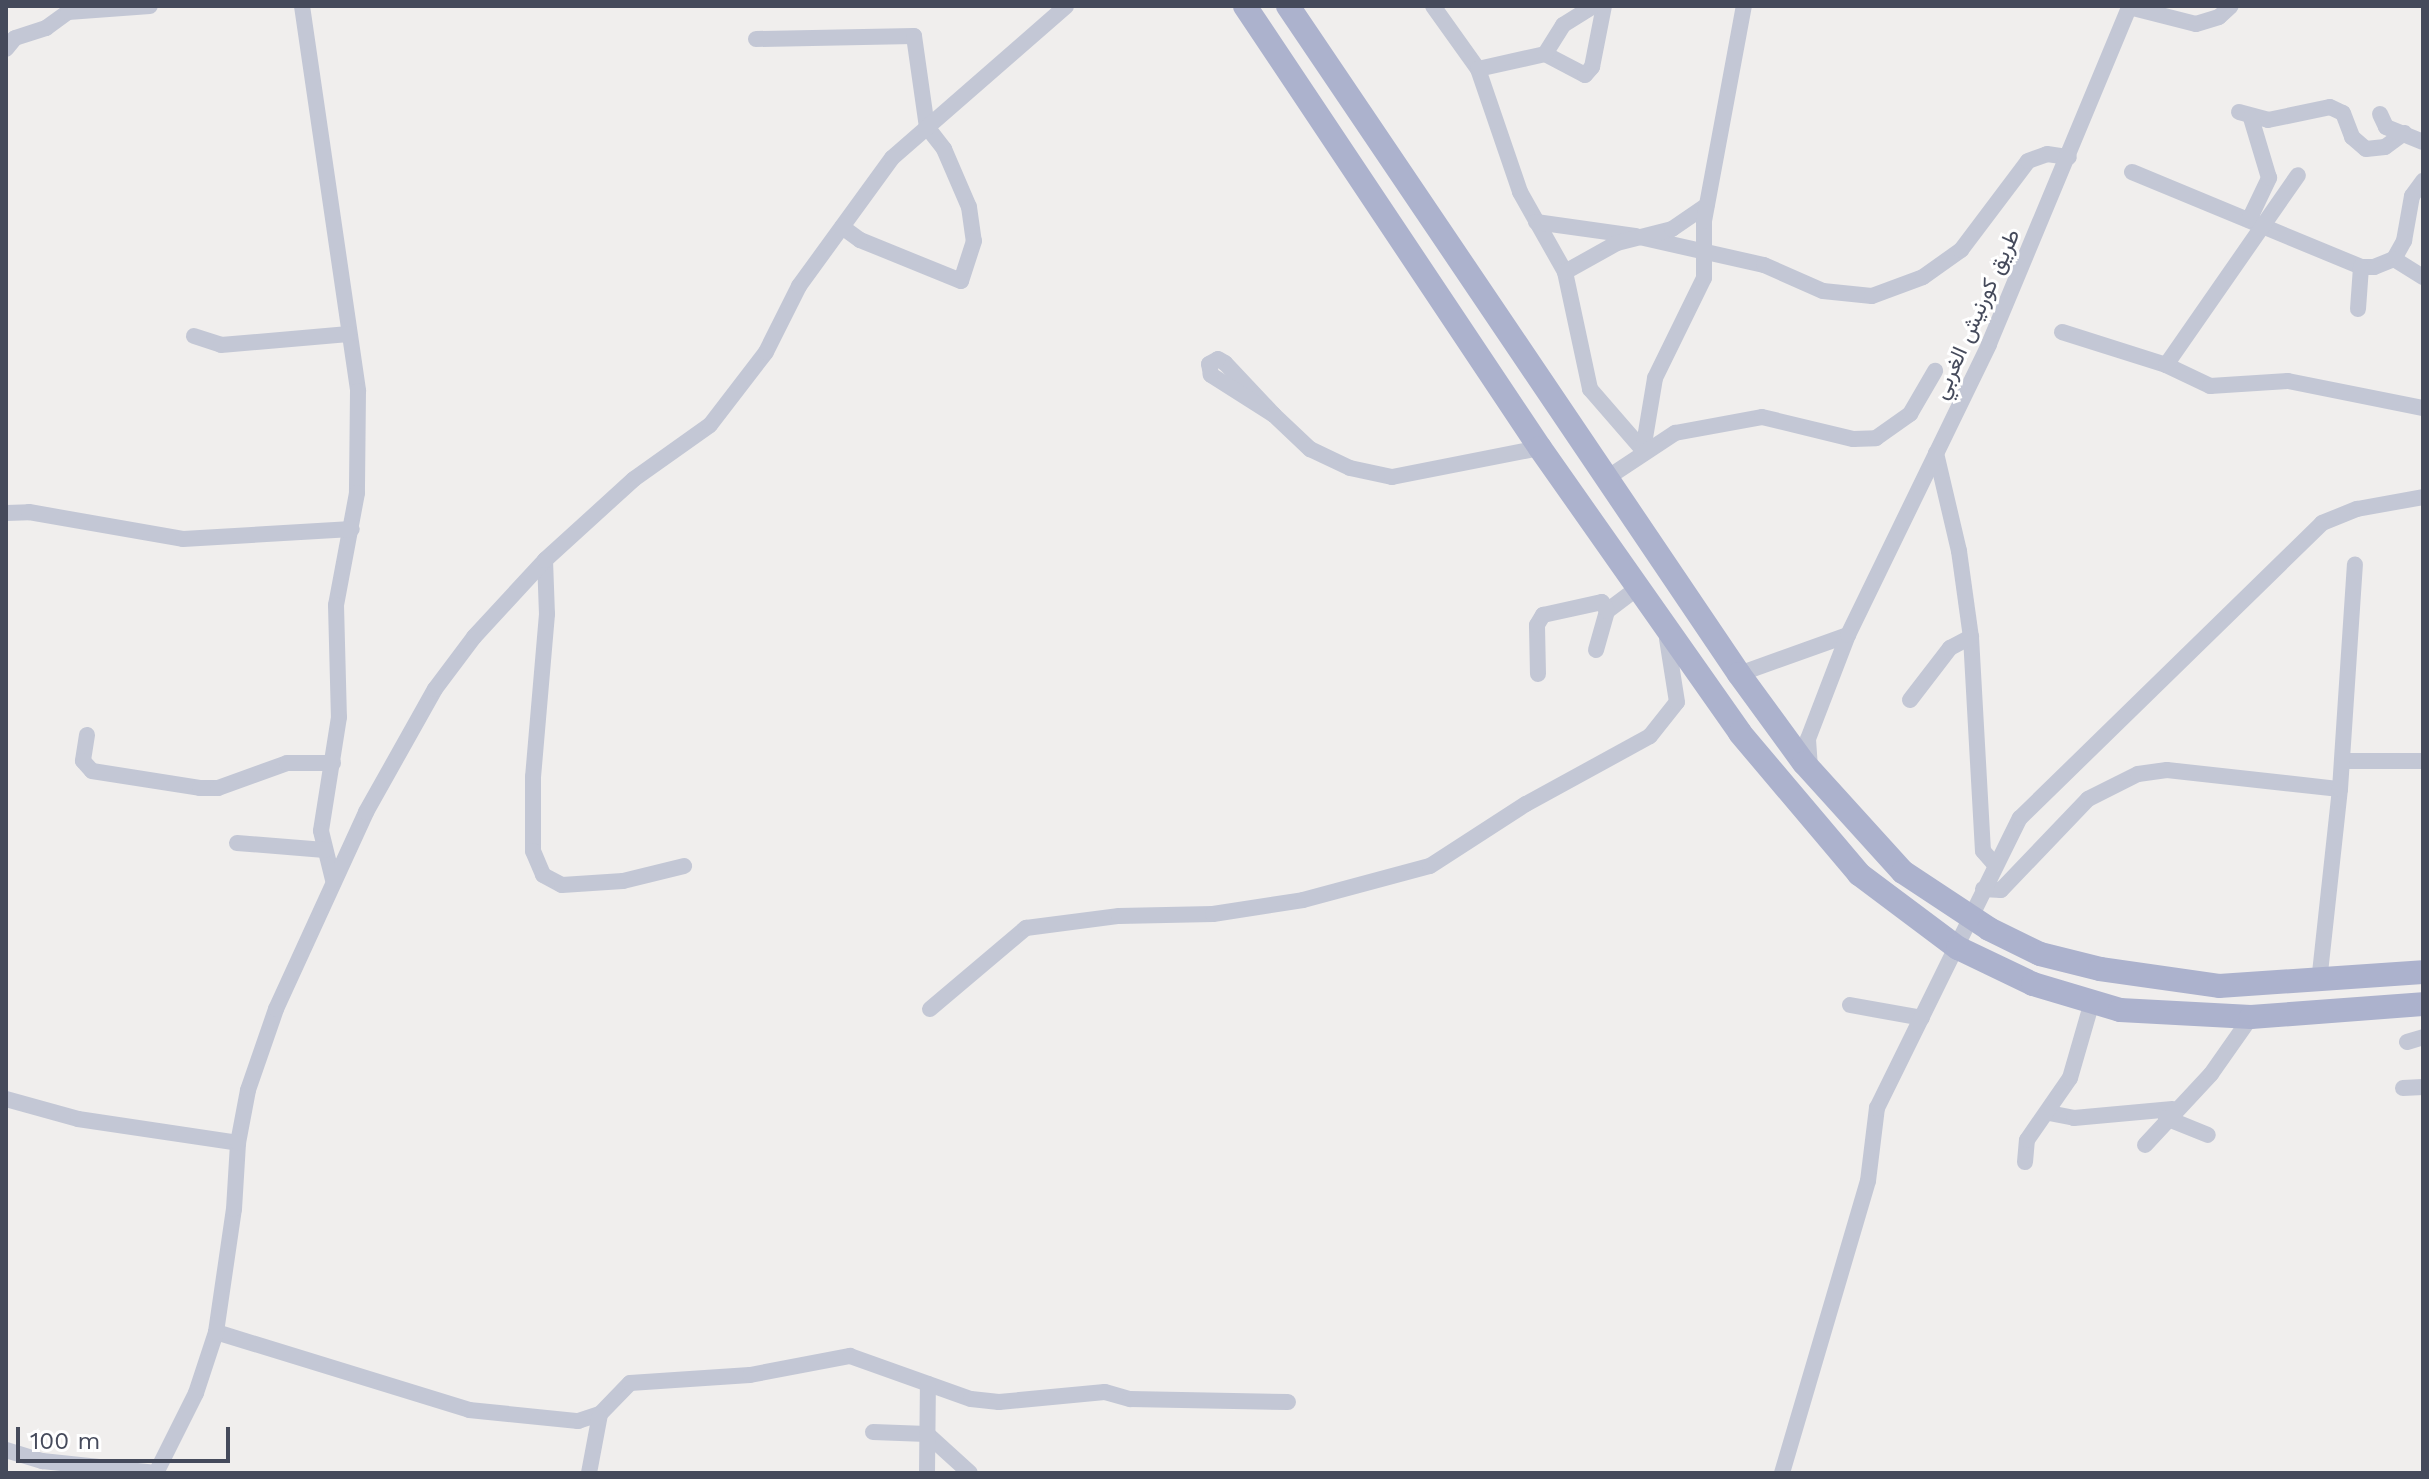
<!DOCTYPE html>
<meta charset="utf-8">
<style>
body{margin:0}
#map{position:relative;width:2429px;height:1479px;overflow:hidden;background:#f0eeed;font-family:"Work Sans",Vazirmatn,sans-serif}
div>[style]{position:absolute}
.street>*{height:16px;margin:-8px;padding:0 8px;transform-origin:8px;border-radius:8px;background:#c3c7d5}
.primary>*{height:24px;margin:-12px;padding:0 12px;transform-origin:12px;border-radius:12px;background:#acb2cd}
span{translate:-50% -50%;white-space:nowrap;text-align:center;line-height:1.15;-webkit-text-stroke:6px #fff;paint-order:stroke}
.street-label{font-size:22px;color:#454a5b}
.frame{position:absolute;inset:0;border:8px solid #454a5b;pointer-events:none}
.scale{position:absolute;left:16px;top:1427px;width:214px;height:36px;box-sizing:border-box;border:4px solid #454a5b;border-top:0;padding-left:10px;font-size:24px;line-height:28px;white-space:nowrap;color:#454a5b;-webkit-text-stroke:6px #fff;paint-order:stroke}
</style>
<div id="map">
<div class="street">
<i style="left:302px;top:6px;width:389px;rotate:81.7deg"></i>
<i style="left:358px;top:391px;width:102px;rotate:90.6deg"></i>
<i style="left:357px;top:493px;width:114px;rotate:100.6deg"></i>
<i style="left:336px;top:605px;width:112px;rotate:88.5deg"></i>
<i style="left:339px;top:717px;width:115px;rotate:99deg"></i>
<i style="left:321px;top:831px;width:50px;rotate:76.2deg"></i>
<i style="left:1433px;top:6px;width:77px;rotate:54.5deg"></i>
<i style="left:1478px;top:69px;width:130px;rotate:71.1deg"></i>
<i style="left:1520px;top:192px;width:92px;rotate:60.6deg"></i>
<i style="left:1565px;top:272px;width:120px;rotate:77.9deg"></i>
<i style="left:1590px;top:389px;width:81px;rotate:49deg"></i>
<i style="left:2129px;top:7px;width:69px;rotate:14.2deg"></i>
<i style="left:2196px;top:24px;width:24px;rotate:-17deg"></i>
<i style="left:2219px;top:17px;width:16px;rotate:-43deg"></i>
<i style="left:756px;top:39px;width:158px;rotate:-1.1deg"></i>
<i style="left:914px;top:36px;width:92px;rotate:81.9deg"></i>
<i style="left:927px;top:127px;width:28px;rotate:52deg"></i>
<i style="left:944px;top:149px;width:63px;rotate:66.7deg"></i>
<i style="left:969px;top:207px;width:34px;rotate:82deg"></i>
<i style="left:974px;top:241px;width:42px;rotate:108deg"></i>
<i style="left:961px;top:281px;width:109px;rotate:-157.9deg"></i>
<i style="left:860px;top:240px;width:22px;rotate:-144deg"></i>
<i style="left:6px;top:49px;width:14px;rotate:-51deg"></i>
<i style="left:15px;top:38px;width:33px;rotate:-18deg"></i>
<i style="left:46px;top:28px;width:27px;rotate:-36deg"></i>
<i style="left:68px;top:12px;width:82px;rotate:-4.2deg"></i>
<i style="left:1545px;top:54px;width:45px;rotate:27.7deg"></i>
<i style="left:1585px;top:75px;width:11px;rotate:-49deg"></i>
<i style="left:1592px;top:67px;width:62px;rotate:-78.9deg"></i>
<i style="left:1478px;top:69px;width:69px;rotate:-12.6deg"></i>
<i style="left:1545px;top:54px;width:34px;rotate:-58deg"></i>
<i style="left:1563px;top:25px;width:36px;rotate:-32deg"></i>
<i style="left:2239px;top:112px;width:30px;rotate:15deg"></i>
<i style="left:2268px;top:120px;width:63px;rotate:-11.8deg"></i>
<i style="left:2330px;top:107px;width:14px;rotate:25deg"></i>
<i style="left:2343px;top:113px;width:26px;rotate:69deg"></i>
<i style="left:2352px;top:137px;width:18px;rotate:41deg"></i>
<i style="left:2366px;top:149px;width:19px;rotate:-6deg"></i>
<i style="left:2385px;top:147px;width:24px;rotate:-36deg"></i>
<i style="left:2380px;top:114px;width:14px;rotate:65deg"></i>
<i style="left:2386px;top:127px;width:40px;rotate:22deg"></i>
<i style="left:2132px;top:172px;width:248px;rotate:22.5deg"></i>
<i style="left:2361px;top:267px;width:13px"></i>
<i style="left:2374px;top:267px;width:22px;rotate:-22deg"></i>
<i style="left:2394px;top:259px;width:21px;rotate:-61deg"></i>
<i style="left:2404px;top:241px;width:46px;rotate:-79.9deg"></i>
<i style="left:2412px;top:196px;width:19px;rotate:-54deg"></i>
<i style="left:2249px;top:220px;width:47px;rotate:-64.5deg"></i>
<i style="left:2269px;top:178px;width:63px;rotate:-106.7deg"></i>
<i style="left:1536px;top:222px;width:100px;rotate:8deg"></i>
<i style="left:1635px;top:236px;width:132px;rotate:12.7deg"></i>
<i style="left:1764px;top:265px;width:64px;rotate:23.8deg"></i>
<i style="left:1823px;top:291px;width:49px;rotate:5.8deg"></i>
<i style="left:1872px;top:296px;width:54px;rotate:-20.4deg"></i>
<i style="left:1923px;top:277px;width:47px;rotate:-35.4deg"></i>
<i style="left:1961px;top:250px;width:111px;rotate:-53deg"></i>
<i style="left:2028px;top:161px;width:20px;rotate:-20deg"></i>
<i style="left:2047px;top:154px;width:22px;rotate:8deg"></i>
<i style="left:2394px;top:259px;width:34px;rotate:32deg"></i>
<i style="left:1565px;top:272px;width:60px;rotate:-29.1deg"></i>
<i style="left:1617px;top:243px;width:57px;rotate:-14.3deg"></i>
<i style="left:1672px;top:229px;width:42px;rotate:-34.4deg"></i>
<i style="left:2358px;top:309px;width:42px;rotate:-85.9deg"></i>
<i style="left:2062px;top:332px;width:109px;rotate:17.6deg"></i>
<i style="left:2166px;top:365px;width:49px;rotate:25.5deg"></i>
<i style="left:2210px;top:386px;width:78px;rotate:-3.7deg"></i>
<i style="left:2288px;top:381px;width:138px;rotate:11.3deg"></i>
<i style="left:194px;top:336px;width:28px;rotate:18deg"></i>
<i style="left:221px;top:345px;width:128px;rotate:-4.9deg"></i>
<i style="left:1218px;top:359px;width:8px;rotate:30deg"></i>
<i style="left:1225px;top:363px;width:71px;rotate:46.7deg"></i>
<i style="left:1274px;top:415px;width:75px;rotate:-147.6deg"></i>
<i style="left:1211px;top:375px;width:11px;rotate:-100deg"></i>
<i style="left:1209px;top:364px;width:10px;rotate:-29deg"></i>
<i style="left:2166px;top:365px;width:231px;rotate:-55.2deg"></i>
<i style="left:1274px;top:415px;width:50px;rotate:43.4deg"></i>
<i style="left:1310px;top:449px;width:44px;rotate:25.4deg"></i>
<i style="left:1350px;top:468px;width:43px;rotate:12.1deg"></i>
<i style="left:1392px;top:477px;width:151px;rotate:-11.1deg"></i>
<i style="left:1643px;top:450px;width:73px;rotate:-80.5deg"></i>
<i style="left:1655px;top:378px;width:111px;rotate:-63.9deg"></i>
<i style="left:1704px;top:278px;width:57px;rotate:-90deg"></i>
<i style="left:1704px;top:221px;width:219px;rotate:-79.5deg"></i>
<i style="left:1936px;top:453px;width:101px;rotate:76.8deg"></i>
<i style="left:1959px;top:551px;width:87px;rotate:82.1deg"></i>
<i style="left:1971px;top:637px;width:214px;rotate:86.8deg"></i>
<i style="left:1983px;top:851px;width:18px;rotate:49deg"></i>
<i style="left:1607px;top:478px;width:82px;rotate:-33.5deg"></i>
<i style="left:1675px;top:433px;width:88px;rotate:-10.4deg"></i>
<i style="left:1762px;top:417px;width:94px;rotate:13.6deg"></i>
<i style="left:1853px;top:439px;width:23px;rotate:-2deg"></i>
<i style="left:1876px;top:438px;width:42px;rotate:-35.2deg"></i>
<i style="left:1910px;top:414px;width:50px;rotate:-59.8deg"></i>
<i style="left:6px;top:513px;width:23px;rotate:-2deg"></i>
<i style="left:29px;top:512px;width:156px;rotate:9.9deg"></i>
<i style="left:183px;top:539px;width:169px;rotate:-3.4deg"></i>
<i style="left:545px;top:560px;width:54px;rotate:87.9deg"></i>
<i style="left:547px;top:614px;width:164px;rotate:94.9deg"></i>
<i style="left:533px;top:777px;width:74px;rotate:90deg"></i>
<i style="left:533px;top:851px;width:26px;rotate:67deg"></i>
<i style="left:543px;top:875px;width:21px;rotate:28deg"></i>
<i style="left:562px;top:885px;width:61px;rotate:-3.8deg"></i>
<i style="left:623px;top:881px;width:63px;rotate:-13.8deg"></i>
<i style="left:1596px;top:650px;width:41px;rotate:-74.2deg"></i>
<i style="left:1607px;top:611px;width:41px;rotate:-37.1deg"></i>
<i style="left:1538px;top:674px;width:49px;rotate:-91.2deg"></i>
<i style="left:1537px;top:625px;width:12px;rotate:-59deg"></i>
<i style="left:1543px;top:615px;width:60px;rotate:-12.4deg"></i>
<i style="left:1602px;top:602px;width:10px;rotate:61deg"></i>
<i style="left:1739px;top:674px;width:116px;rotate:-19.7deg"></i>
<i style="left:1910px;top:700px;width:66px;rotate:-52.4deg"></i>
<i style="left:1950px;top:648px;width:24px;rotate:-28deg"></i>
<i style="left:87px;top:735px;width:26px;rotate:99deg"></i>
<i style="left:83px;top:761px;width:13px;rotate:48deg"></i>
<i style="left:92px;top:771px;width:109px;rotate:8.9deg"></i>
<i style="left:200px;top:788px;width:18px"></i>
<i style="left:218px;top:788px;width:73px;rotate:-19.9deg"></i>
<i style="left:287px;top:763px;width:46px"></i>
<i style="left:2342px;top:761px;width:81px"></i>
<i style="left:1810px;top:768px;width:29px;rotate:-94deg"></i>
<i style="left:1808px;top:739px;width:111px;rotate:-69deg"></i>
<i style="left:1848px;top:635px;width:323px;rotate:-64.1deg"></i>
<i style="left:1989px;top:344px;width:366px;rotate:-67.4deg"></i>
<i style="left:237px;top:843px;width:88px;rotate:4.5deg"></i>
<i style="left:1983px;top:889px;width:18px;rotate:3deg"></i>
<i style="left:2001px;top:890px;width:126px;rotate:-46.3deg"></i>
<i style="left:2088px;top:799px;width:56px;rotate:-26.6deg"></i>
<i style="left:2138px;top:774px;width:29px;rotate:-8deg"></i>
<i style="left:2167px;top:770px;width:174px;rotate:6.3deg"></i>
<i style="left:2319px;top:982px;width:194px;rotate:-83.8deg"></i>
<i style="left:2340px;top:789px;width:225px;rotate:-86.2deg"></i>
<i style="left:1850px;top:1005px;width:73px;rotate:10.2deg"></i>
<i style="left:930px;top:1009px;width:126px;rotate:-40.2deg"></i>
<i style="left:1026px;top:928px;width:94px;rotate:-7.4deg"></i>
<i style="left:1119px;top:916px;width:94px;rotate:-1.2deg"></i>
<i style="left:1213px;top:914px;width:91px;rotate:-8.8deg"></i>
<i style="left:1303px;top:900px;width:131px;rotate:-15deg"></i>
<i style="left:1430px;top:866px;width:114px;rotate:-32.9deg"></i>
<i style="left:1526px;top:804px;width:141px;rotate:-28.7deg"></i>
<i style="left:1650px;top:736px;width:43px;rotate:-51.5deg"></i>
<i style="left:1677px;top:702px;width:64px;rotate:-99deg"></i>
<i style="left:2407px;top:1042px;width:17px;rotate:-17deg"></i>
<i style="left:2403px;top:1088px;width:20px;rotate:-3deg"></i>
<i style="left:6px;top:1099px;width:75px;rotate:15.5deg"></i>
<i style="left:78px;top:1119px;width:162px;rotate:8.5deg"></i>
<i style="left:2049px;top:1113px;width:25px;rotate:11deg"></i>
<i style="left:2074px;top:1118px;width:99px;rotate:-5.2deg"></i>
<i style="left:2166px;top:1118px;width:45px;rotate:22deg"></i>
<i style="left:2145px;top:1145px;width:97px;rotate:-47.1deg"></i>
<i style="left:2211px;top:1074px;width:70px;rotate:-54.9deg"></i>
<i style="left:2025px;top:1162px;width:22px;rotate:-85deg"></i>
<i style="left:2027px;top:1140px;width:75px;rotate:-55.3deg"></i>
<i style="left:2070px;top:1078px;width:79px;rotate:-73.9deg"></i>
<i style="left:216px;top:1332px;width:265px;rotate:17.1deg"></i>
<i style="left:469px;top:1410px;width:110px;rotate:5.8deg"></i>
<i style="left:578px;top:1421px;width:23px;rotate:-18deg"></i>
<i style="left:600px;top:1414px;width:43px;rotate:-45.9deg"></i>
<i style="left:630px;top:1383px;width:120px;rotate:-3.8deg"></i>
<i style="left:750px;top:1375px;width:102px;rotate:-10.8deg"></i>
<i style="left:850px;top:1356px;width:128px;rotate:19.6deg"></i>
<i style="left:971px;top:1399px;width:28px;rotate:6deg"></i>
<i style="left:999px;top:1402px;width:106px;rotate:-5.4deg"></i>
<i style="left:1105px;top:1392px;width:26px;rotate:16deg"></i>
<i style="left:1130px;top:1399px;width:158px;rotate:1.1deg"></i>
<i style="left:873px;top:1432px;width:54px;rotate:2.1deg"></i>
<i style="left:927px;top:1434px;width:58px;rotate:42.2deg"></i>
<i style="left:6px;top:1450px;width:38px;rotate:17deg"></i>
<i style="left:42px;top:1461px;width:115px;rotate:6deg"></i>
<i style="left:156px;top:1473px;width:89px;rotate:-63.4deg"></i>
<i style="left:196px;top:1393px;width:64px;rotate:-71.8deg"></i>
<i style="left:216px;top:1332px;width:124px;rotate:-81.7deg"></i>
<i style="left:234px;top:1209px;width:66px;rotate:-86.5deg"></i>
<i style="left:238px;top:1143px;width:54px;rotate:-79.3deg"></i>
<i style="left:248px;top:1090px;width:86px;rotate:-70.9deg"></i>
<i style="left:276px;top:1009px;width:217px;rotate:-65.4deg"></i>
<i style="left:366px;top:812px;width:141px;rotate:-60.7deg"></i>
<i style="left:435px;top:689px;width:65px;rotate:-53.1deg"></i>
<i style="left:474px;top:637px;width:105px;rotate:-47.3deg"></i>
<i style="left:545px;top:560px;width:120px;rotate:-42.3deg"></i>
<i style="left:634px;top:479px;width:93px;rotate:-35.4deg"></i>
<i style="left:710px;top:425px;width:92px;rotate:-52.5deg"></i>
<i style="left:766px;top:352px;width:74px;rotate:-63.4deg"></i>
<i style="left:799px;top:286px;width:158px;rotate:-54deg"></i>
<i style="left:892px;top:158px;width:231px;rotate:-41.1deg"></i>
<i style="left:589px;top:1473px;width:60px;rotate:-79.4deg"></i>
<i style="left:927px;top:1473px;width:89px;rotate:-89.4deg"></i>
<i style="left:1782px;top:1473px;width:304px;rotate:-73.6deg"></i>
<i style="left:1868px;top:1181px;width:74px;rotate:-83deg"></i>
<i style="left:1877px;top:1108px;width:323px;rotate:-63.8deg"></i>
<i style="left:2020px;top:818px;width:422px;rotate:-44.3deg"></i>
<i style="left:2322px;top:523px;width:38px;rotate:-22deg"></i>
<i style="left:2357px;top:509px;width:67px;rotate:-10.3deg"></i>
</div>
<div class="primary">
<i style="left:1245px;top:6px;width:531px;rotate:56.28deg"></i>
<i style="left:1540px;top:448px;width:348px;rotate:54.9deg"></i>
<i style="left:1740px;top:733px;width:185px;rotate:49.8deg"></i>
<i style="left:1859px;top:874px;width:124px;rotate:36.8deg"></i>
<i style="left:1958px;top:948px;width:83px;rotate:25.6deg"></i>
<i style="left:2033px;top:984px;width:91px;rotate:16.6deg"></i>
<i style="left:2120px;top:1010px;width:131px;rotate:3.1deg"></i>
<i style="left:2251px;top:1017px;width:172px;rotate:-4.3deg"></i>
<i style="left:1288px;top:6px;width:806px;rotate:55.97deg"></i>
<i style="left:1739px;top:674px;width:110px;rotate:53.9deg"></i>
<i style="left:1804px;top:763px;width:147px;rotate:47.8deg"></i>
<i style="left:1903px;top:872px;width:103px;rotate:33.5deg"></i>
<i style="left:1989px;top:929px;width:57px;rotate:26.1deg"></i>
<i style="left:2040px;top:954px;width:62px;rotate:14deg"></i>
<i style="left:2100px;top:969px;width:120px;rotate:8.1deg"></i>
<i style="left:2219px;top:986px;width:204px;rotate:-3.9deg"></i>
</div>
<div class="street-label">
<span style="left:1976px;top:314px;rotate:-66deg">طريق كورنيش الغربي</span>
</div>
<div class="frame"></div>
<div class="scale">100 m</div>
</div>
